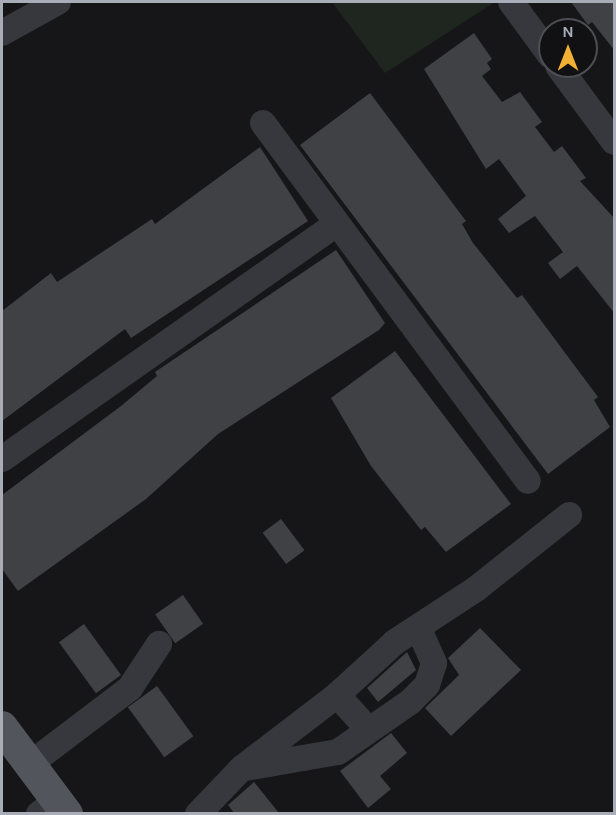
<!DOCTYPE html>
<style>
body{margin:0}
#map{position:relative;width:616px;height:815px;overflow:hidden;background:#161618;font-family:Karla,sans-serif}
div>[style]{position:absolute}
.green>*{inset:0;background:#1e261f}
.building>*{inset:0;background:#404145;transform-origin:0 0}
.minor>*{height:26px;margin:-13px;padding:0 13px;transform-origin:13px;border-radius:13px;background:#37383d}
.major>*{height:32px;margin:-16px;padding:0 16px;transform-origin:16px;border-radius:16px;background:#53555c}
span{translate:-50% -50%;white-space:nowrap;text-align:center;line-height:1.15;-webkit-text-stroke:4.5px #111113;paint-order:stroke}
.frame{position:absolute;inset:0;border:3px solid #a8adb8;pointer-events:none}
.north{position:absolute;left:538px;top:18px;width:60px;height:60px;box-sizing:border-box;background:#111113;border:2px solid #4d4f55;border-radius:50%;rotate:0deg;font-size:16px;font-weight:700;line-height:24px;text-align:center;color:#a8adb8}
.north::after{content:'';display:block;margin:auto;width:21px;height:27px;background:#f2b134;clip-path:polygon(50% 0,100% 100%,50% 72%,0 100%)}
</style>
<div id="map">
<div class="green">
<i style="clip-path:polygon(332px 2px,495px 2px,385px 73px)"></i>
</div>
<div class="building">
<i style="clip-path:polygon(571px 2px,615px 2px,615px 51px,592px 22px,588px 25px)"></i>
<i style="clip-path:polygon(474px 33px,492px 59px,487px 63px,491px 69px,482px 76px,502px 102px,520px 92px,542px 122px,535px 127px,554px 152px,562px 146px,586px 178px,580px 181px,615px 219px,615px 314px,577px 266px,560px 279px,548px 263px,563px 252px,535px 216px,509px 233px,498px 219px,526px 196px,499px 159px,486px 169px,424px 69px)"></i>
<i style="clip-path:polygon(370px 93px,466px 221px,462px 224px,473px 243px,517px 298px,522px 295px,598px 397px,594px 400px,610px 427px,548px 474px,300px 145px)"></i>
<i style="clip-path:polygon(260px 147px,308px 221px,131px 338px,125px 329px,2px 421px,2px 311px,51px 273px,57px 282px,152px 219px,155px 224px)"></i>
<i style="clip-path:polygon(336px 250px,385px 323px,379px 330px,218px 434px,146px 499px,18px 591px,2px 569px,2px 495px,121px 406px,157px 376px,155px 372px)"></i>
<i style="clip-path:polygon(395px 351px,511px 504px,446px 552px,425px 527px,421px 530px,371px 466px,331px 398px)"></i>
<i style="left:281px;top:519px;width:39px;height:23px;rotate:53deg"></i>
<i style="left:183px;top:595px;width:35px;height:34px;rotate:55deg"></i>
<i style="left:84px;top:624px;width:63px;height:31px;rotate:54deg"></i>
<i style="clip-path:polygon(480px 628px,521px 670px,451px 736px,425px 708px,459px 675px,448px 658px)"></i>
<i style="clip-path:polygon(407px 652px,416px 670px,378px 702px,367px 688px)"></i>
<i style="left:157px;top:686px;width:62px;height:36px;rotate:54deg"></i>
<i style="clip-path:polygon(391px 733px,407px 753px,380px 776px,391px 789px,368px 808px,340px 771px)"></i>
<i style="clip-path:polygon(254px 782px,279px 813px,234px 813px,228px 805px)"></i>
</div>
<div class="minor">
<i style="left:511px;top:2px;width:66px;rotate:53.7deg"></i>
<i style="left:2px;top:33px;width:64px;rotate:-29deg"></i>
<i style="left:558px;top:66px;width:94px;rotate:53.6deg"></i>
<i style="left:263px;top:123px;width:445px;rotate:53.5deg"></i>
<i style="left:2px;top:459px;width:408px;rotate:-35.1deg"></i>
<i style="left:337px;top:695px;width:47px;rotate:47.6deg"></i>
<i style="left:30px;top:764px;width:126px;rotate:-37.2deg"></i>
<i style="left:130px;top:688px;width:53px;rotate:-56.6deg"></i>
<i style="left:245px;top:768px;width:94px;rotate:-9.8deg"></i>
<i style="left:338px;top:752px;width:88px;rotate:-34.8deg"></i>
<i style="left:410px;top:702px;width:24px;rotate:-45deg"></i>
<i style="left:427px;top:685px;width:23px;rotate:-72deg"></i>
<i style="left:434px;top:663px;width:39px;rotate:-114deg"></i>
<i style="left:39px;top:814px;width:23px;rotate:-38deg"></i>
<i style="left:198px;top:814px;width:64px;rotate:-46.3deg"></i>
<i style="left:242px;top:768px;width:120px;rotate:-37.5deg"></i>
<i style="left:337px;top:695px;width:79px;rotate:-42.4deg"></i>
<i style="left:395px;top:642px;width:97px;rotate:-33.2deg"></i>
<i style="left:476px;top:589px;width:119px;rotate:-38.5deg"></i>
</div>
<div class="major">
<i style="left:2px;top:727px;width:109px;rotate:53.2deg"></i>
</div>
<div class="frame"></div>
<div class="north">N</div>
</div>
